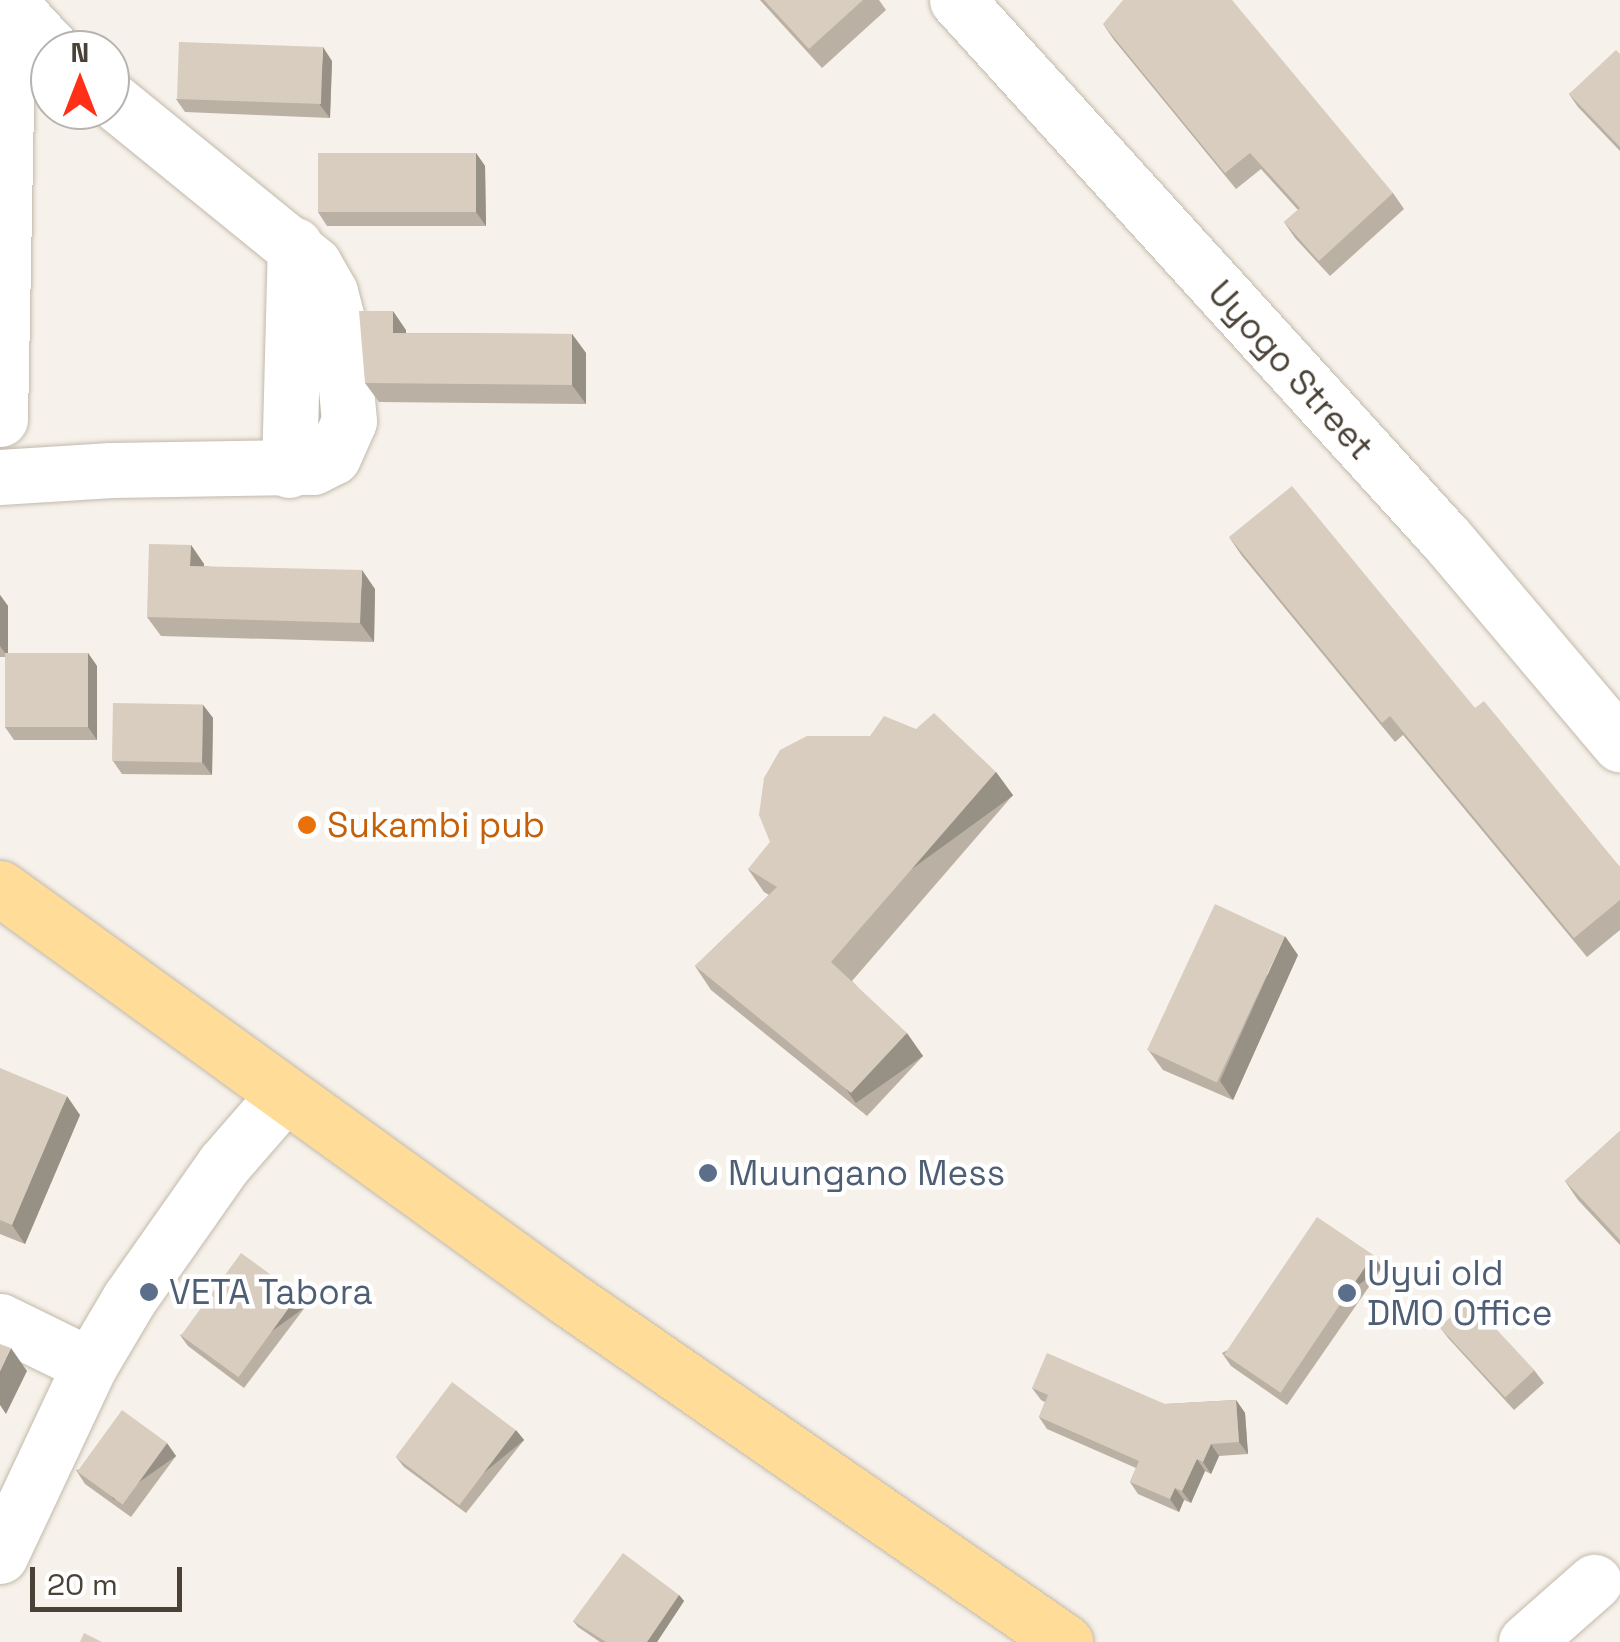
<!DOCTYPE html>
<style>
body{margin:0}
#map{position:relative;width:1620px;height:1642px;overflow:hidden;background:#f6f1ea;font-family:"Space Grotesk",sans-serif}
div>[style]{position:absolute}
.roads{filter:drop-shadow(0 0 2px #c2b9ab) drop-shadow(0 0 2px #c2b9ab)}
.minor>*{height:55px;margin:-27.5px;padding:0 27.5px;transform-origin:27.5px;border-radius:27.5px;background:#fff}
.major>*{height:55px;margin:-27.5px;padding:0 27.5px;transform-origin:27.5px;border-radius:27.5px;background:#fd9}
.wall>*{inset:0;background:#bab0a3}
.shaded-wall>*{inset:0;background:#979085;transform-origin:0 0}
.building>*{inset:0;background:#d8cdbe;transform-origin:0 0}
.dots>*{width:28px;height:28px;translate:-50% -50%;box-sizing:border-box;border:5px solid #fff;border-radius:50%}
span{translate:-50% -50%;white-space:nowrap;text-align:center;line-height:1.15;-webkit-text-stroke:9px #fff;paint-order:stroke}
.street-label{font-size:35px;color:#4a4237}
.food-label{font-size:35px;color:#c56008}
.left{translate:0 -50%;text-align:left}
.service-label{font-size:35px;color:#4e5e75}
.north{position:absolute;left:30px;top:30px;width:100px;height:100px;box-sizing:border-box;background:#fff;border:2px solid #b7b3af;border-radius:50%;rotate:0deg;font-size:28px;font-weight:700;line-height:40px;text-align:center;color:#4a4237}
.north::after{content:'';display:block;margin:auto;width:35px;height:45px;background:#ff3017;clip-path:polygon(50% 0,100% 100%,50% 72%,0 100%)}
.scale{position:absolute;left:30px;top:1567px;width:152px;height:45px;box-sizing:border-box;border:5px solid #4a4237;border-top:0;padding-left:12px;font-size:30px;line-height:35px;white-space:nowrap;color:#4a4237;-webkit-text-stroke:8px #fff;paint-order:stroke}
</style>
<div id="map">
<div class="roads">
<div class="minor">
<i style="left:7px;top:0;width:68px;rotate:47.4deg"></i>
<i style="left:957px;top:0;width:732px;rotate:47.77deg"></i>
<i style="left:1449px;top:542px;width:265px;rotate:49.8deg"></i>
<i style="left:0;top:419px;width:418px;rotate:-88.9deg"></i>
<i style="left:289px;top:470px;width:225px;rotate:-88.5deg"></i>
<i style="left:0;top:477px;width:111px;rotate:-3.6deg"></i>
<i style="left:111px;top:470px;width:202px;rotate:-0.9deg"></i>
<i style="left:313px;top:467px;width:22px;rotate:-27deg"></i>
<i style="left:333px;top:457px;width:39px;rotate:-66deg"></i>
<i style="left:349px;top:421px;width:87px;rotate:-95.3deg"></i>
<i style="left:341px;top:334px;width:43px;rotate:-104.7deg"></i>
<i style="left:330px;top:292px;width:32px;rotate:-120deg"></i>
<i style="left:314px;top:264px;width:263px;rotate:-140.9deg"></i>
<i style="left:0;top:1321px;width:100px;rotate:26.1deg"></i>
<i style="left:0;top:1556px;width:211px;rotate:-64.8deg"></i>
<i style="left:90px;top:1365px;width:77px;rotate:-59.4deg"></i>
<i style="left:129px;top:1299px;width:165px;rotate:-54.9deg"></i>
<i style="left:224px;top:1164px;width:91px;rotate:-49deg"></i>
<i style="left:1526px;top:1642px;width:91px;rotate:-41.4deg"></i>
</div>
<div class="major">
<i style="left:0;top:888px;width:698px;rotate:35.85deg"></i>
<i style="left:566px;top:1297px;width:607px;rotate:34.66deg"></i>
</div>
</div>
<div class="wall">
<i style="clip-path:polygon(760px 0,879px 0,886px 10px,822px 68px)"></i>
<i style="clip-path:polygon(1103px 24px,1393px 193px,1404px 209px,1330px 276px,1295px 238px,1284px 222px,1298px 210px,1261px 169px,1236px 189px,1114px 40px)"></i>
<i style="clip-path:polygon(1620px 54px,1620px 151px,1578px 107px,1569px 94px)"></i>
<i style="clip-path:polygon(332px 61px,330px 118px,185px 112px,176px 99px)"></i>
<i style="clip-path:polygon(476px 153px,485px 166px,486px 226px,327px 226px,318px 212px)"></i>
<i style="clip-path:polygon(406px 330px,406px 333px,572px 334px,586px 353px,586px 404px,379px 402px,365px 383px)"></i>
<i style="clip-path:polygon(1229px 537px,1475px 708px,1620px 867px,1620px 930px,1587px 957px,1403px 735px,1395px 742px,1242px 556px)"></i>
<i style="clip-path:polygon(191px 545px,204px 564px,204px 566px,375px 589px,374px 642px,161px 636px,147px 617px)"></i>
<i style="clip-path:polygon(0 595px,8px 606px,8px 653px,88px 653px,97px 666px,97px 740px,14px 740px,5px 727px,5px 657px,0 657px)"></i>
<i style="clip-path:polygon(203px 705px,213px 718px,212px 775px,122px 774px,113px 761px)"></i>
<i style="clip-path:polygon(996px 772px,1013px 795px,852px 981px,923px 1056px,867px 1116px,711px 990px,695px 966px,769px 895px,764px 892px,748px 869px)"></i>
<i style="clip-path:polygon(1298px 955px,1233px 1100px,1163px 1070px,1149px 1051px)"></i>
<i style="clip-path:polygon(0 1068px,80px 1115px,25px 1244px,0 1234px)"></i>
<i style="clip-path:polygon(1620px 1131px,1620px 1245px,1578px 1200px,1565px 1181px)"></i>
<i style="clip-path:polygon(1382px 1268px,1287px 1405px,1231px 1366px,1222px 1353px)"></i>
<i style="clip-path:polygon(298px 1295px,306px 1306px,244px 1388px,188px 1346px,180px 1335px)"></i>
<i style="clip-path:polygon(1439px 1326px,1534px 1370px,1544px 1383px,1514px 1410px,1449px 1339px)"></i>
<i style="clip-path:polygon(1032px 1388px,1165px 1404px,1236px 1400px,1245px 1413px,1248px 1454px,1219px 1456px,1211px 1474px,1205px 1471px,1191px 1503px,1184px 1500px,1179px 1512px,1138px 1494px,1130px 1482px,1136px 1468px,1047px 1429px,1039px 1417px,1045px 1402px,1041px 1400px)"></i>
<i style="clip-path:polygon(524px 1440px,466px 1513px,404px 1467px,396px 1457px)"></i>
<i style="clip-path:polygon(176px 1456px,131px 1517px,85px 1484px,76px 1470px)"></i>
<i style="clip-path:polygon(679px 1595px,684px 1601px,657px 1642px,600px 1642px,578px 1627px,573px 1621px)"></i>
</div>
<div class="shaded-wall">
<i style="clip-path:polygon(323px 47px,332px 61px,330px 118px,320px 105px)"></i>
<i style="clip-path:polygon(476px 153px,485px 166px,486px 226px,476px 212px)"></i>
<i style="clip-path:polygon(393px 311px,406px 330px,406px 352px,393px 333px)"></i>
<i style="clip-path:polygon(572px 334px,586px 353px,586px 404px,572px 385px)"></i>
<i style="clip-path:polygon(191px 545px,204px 564px,203px 585px,190px 566px)"></i>
<i style="clip-path:polygon(362px 570px,375px 589px,374px 642px,360px 623px)"></i>
<i style="clip-path:polygon(0 595px,8px 606px,8px 657px,0 646px)"></i>
<i style="clip-path:polygon(88px 653px,97px 666px,97px 740px,88px 727px)"></i>
<i style="clip-path:polygon(203px 705px,213px 718px,212px 775px,202px 762px)"></i>
<i style="left:996px;top:772px;width:29px;height:252px;rotate:54deg"></i>
<i style="clip-path:polygon(1285px 936px,1298px 955px,1233px 1100px,1220px 1081px)"></i>
<i style="left:907px;top:1033px;width:28px;height:82px;rotate:55deg"></i>
<i style="clip-path:polygon(67px 1096px,80px 1115px,25px 1244px,12px 1225px)"></i>
<i style="left:1373px;top:1255px;width:16px;height:167px;rotate:55deg"></i>
<i style="left:298px;top:1295px;width:14px;height:102px;rotate:54deg"></i>
<i style="clip-path:polygon(11px 1348px,27px 1371px,6px 1414px,0 1405px,0 1371px)"></i>
<i style="clip-path:polygon(1236px 1400px,1245px 1413px,1248px 1454px,1239px 1442px)"></i>
<i style="left:516px;top:1430px;width:13px;height:93px;rotate:51deg"></i>
<i style="left:167px;top:1443px;width:16px;height:76px;rotate:55deg"></i>
<i style="clip-path:polygon(1211px 1444px,1219px 1456px,1211px 1474px,1203px 1462px)"></i>
<i style="clip-path:polygon(1197px 1459px,1205px 1471px,1191px 1503px,1182px 1491px)"></i>
<i style="clip-path:polygon(1175px 1488px,1184px 1500px,1179px 1512px,1170px 1499px)"></i>
<i style="clip-path:polygon(679px 1595px,684px 1601px,657px 1642px,647px 1642px)"></i>
</div>
<div class="building">
<i style="clip-path:polygon(764px 0,863px 0,809px 49px)"></i>
<i style="clip-path:polygon(1123px 0,1232px 0,1393px 193px,1319px 261px,1284px 222px,1300px 208px,1250px 153px,1225px 173px,1103px 24px)"></i>
<i style="left:179px;top:42px;width:144px;height:57px;rotate:2deg"></i>
<i style="clip-path:polygon(1616px 50px,1620px 54px,1620px 147px,1569px 94px)"></i>
<i style="left:318px;top:153px;width:158px;height:59px"></i>
<i style="clip-path:polygon(359px 311px,393px 311px,393px 333px,572px 334px,572px 385px,365px 383px)"></i>
<i style="clip-path:polygon(1292px 486px,1475px 708px,1484px 701px,1620px 867px,1620px 900px,1574px 938px,1390px 716px,1382px 723px,1229px 537px)"></i>
<i style="clip-path:polygon(149px 544px,191px 545px,190px 566px,362px 570px,360px 623px,147px 617px)"></i>
<i style="left:5px;top:653px;width:83px;height:74px"></i>
<i style="left:113px;top:703px;width:90px;height:58px;rotate:1deg"></i>
<i style="clip-path:polygon(934px 713px,996px 772px,831px 962px,907px 1033px,851px 1093px,695px 966px,777px 887px,748px 869px,770px 842px,759px 815px,764px 778px,780px 750px,807px 736px,870px 736px,884px 716px,916px 729px)"></i>
<i style="left:1215px;top:904px;width:77px;height:161px;rotate:25deg"></i>
<i style="clip-path:polygon(0 1068px,67px 1096px,12px 1225px,0 1220px)"></i>
<i style="clip-path:polygon(1620px 1131px,1620px 1240px,1565px 1181px)"></i>
<i style="left:1317px;top:1217px;width:68px;height:166px;rotate:34deg"></i>
<i style="left:241px;top:1253px;width:71px;height:102px;rotate:36deg"></i>
<i style="left:1469px;top:1300px;width:96px;height:40px;rotate:47deg"></i>
<i style="clip-path:polygon(0 1344px,11px 1348px,0 1371px)"></i>
<i style="clip-path:polygon(1047px 1353px,1165px 1404px,1236px 1400px,1239px 1442px,1211px 1444px,1203px 1462px,1197px 1459px,1182px 1491px,1175px 1488px,1170px 1499px,1130px 1482px,1139px 1461px,1039px 1417px,1048px 1395px,1032px 1388px)"></i>
<i style="left:452px;top:1382px;width:80px;height:94px;rotate:37deg"></i>
<i style="left:122px;top:1410px;width:56px;height:76px;rotate:36deg"></i>
<i style="clip-path:polygon(623px 1553px,679px 1595px,647px 1642px,606px 1642px,573px 1621px)"></i>
<i style="clip-path:polygon(84px 1633px,102px 1642px,80px 1642px)"></i>
</div>
<div class="dots">
<i style="left:307px;top:825px;background:#e8710a"></i>
<i style="left:708px;top:1173px;background:#5c6f8a"></i>
<i style="left:149px;top:1292px;background:#5c6f8a"></i>
<i style="left:1347px;top:1293px;background:#5c6f8a"></i>
</div>
<div class="street-label">
<span style="left:1291px;top:370px;rotate:48deg">Uyogo Street</span>
</div>
<div class="food-label">
<span class="left" style="left:327px;top:825px">Sukambi pub</span>
</div>
<div class="service-label">
<span class="left" style="left:728px;top:1173px">Muungano Mess</span>
<span class="left" style="left:1367px;top:1293px">Uyui old<br>DMO Office</span>
<span class="left" style="left:169px;top:1292px">VETA Tabora</span>
</div>
<div class="north">N</div>
<div class="scale">20 m</div>
</div>
